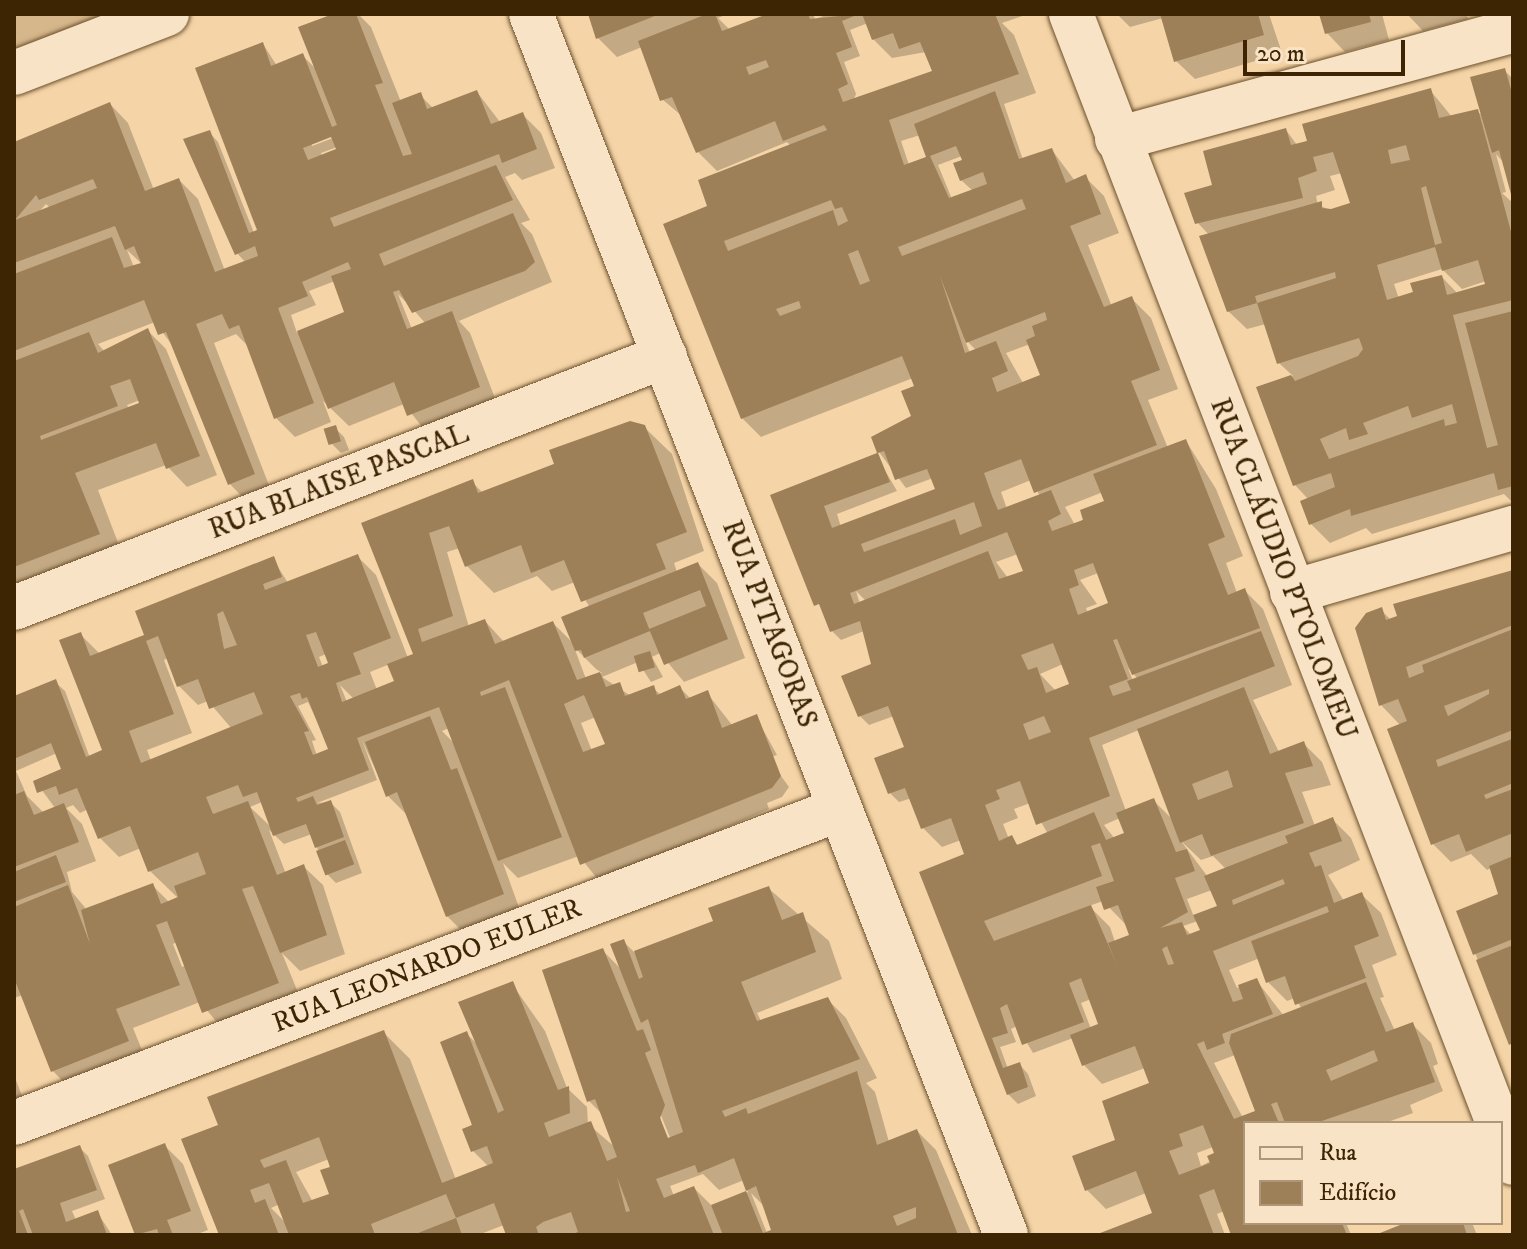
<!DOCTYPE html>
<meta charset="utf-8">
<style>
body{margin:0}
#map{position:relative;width:1527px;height:1249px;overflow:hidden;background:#f5d4a7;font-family:"IM FELL DW Pica",serif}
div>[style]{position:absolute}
.green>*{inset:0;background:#d6b68b}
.shadow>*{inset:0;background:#0003}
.building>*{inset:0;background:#9d8058;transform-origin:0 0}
.roads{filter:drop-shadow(0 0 2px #6b512c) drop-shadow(0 0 2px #6b512c)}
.street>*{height:44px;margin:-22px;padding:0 22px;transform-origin:22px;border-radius:22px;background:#f8e3c6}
span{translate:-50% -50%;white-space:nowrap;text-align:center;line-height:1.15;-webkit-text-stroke:8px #f8e3c6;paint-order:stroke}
.street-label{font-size:28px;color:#3d2503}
.frame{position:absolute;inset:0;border:16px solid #3d2503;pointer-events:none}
.legend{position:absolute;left:1243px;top:1121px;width:260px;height:104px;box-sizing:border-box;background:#f8e3c6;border:2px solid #ad9778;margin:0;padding:10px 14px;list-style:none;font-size:24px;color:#3d2503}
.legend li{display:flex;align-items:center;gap:16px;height:40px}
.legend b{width:40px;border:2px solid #ad9778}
.scale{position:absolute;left:1243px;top:40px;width:162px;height:36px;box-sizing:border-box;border:4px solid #3d2503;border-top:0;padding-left:10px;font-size:24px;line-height:28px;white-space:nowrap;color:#3d2503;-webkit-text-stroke:6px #f8e3c6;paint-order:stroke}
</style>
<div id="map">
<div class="green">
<i style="clip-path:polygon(14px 14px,167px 14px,14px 73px)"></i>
</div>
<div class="shadow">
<i style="clip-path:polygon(evenodd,339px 14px,358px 14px,371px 27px,401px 102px,420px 95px,434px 109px,477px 92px,500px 122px,522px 114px,541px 133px,555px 168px,522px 180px,515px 173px,505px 177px,530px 220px,521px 223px,532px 234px,552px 282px,459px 321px,470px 333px,498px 406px,427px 433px,404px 404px,349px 426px,323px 401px,331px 422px,295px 437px,276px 418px,249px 347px,236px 334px,214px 343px,272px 493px,248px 503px,230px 484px,175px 349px,155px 322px,98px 344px,105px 352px,147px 330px,166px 349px,217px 475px,187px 487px,166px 465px,98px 490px,125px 561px,14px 604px,14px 145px,110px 104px,128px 123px,154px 190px,179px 180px,198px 199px,225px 271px,246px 263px,237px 253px,209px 132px,218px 142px,254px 233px,260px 231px,263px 44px,277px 66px,303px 56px,317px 70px,339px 14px,340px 131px,341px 135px,312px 146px,312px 142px,340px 131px,339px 14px,337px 147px,339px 151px,322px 157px,321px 153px,337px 147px,339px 14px,46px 204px,50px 208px,38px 213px,46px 204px,339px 14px,127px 250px,142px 264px,134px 267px,127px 250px,339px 14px,335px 281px,347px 313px,297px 333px,291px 315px,316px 305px,309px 291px,335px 281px,339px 14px,398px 294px,411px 307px,426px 324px,412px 329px,398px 294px,339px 14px,140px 400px,142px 405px,129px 409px,127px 405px,140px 400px)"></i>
<i style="clip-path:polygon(evenodd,590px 14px,727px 14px,718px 18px,730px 30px,770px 14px,813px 14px,815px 19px,829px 14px,1028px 14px,1002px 23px,1014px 35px,1036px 93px,1004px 104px,1023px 160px,1052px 150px,1075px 181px,1085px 177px,1104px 196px,1119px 233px,1088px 245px,1112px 307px,1132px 299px,1151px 318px,1178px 389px,1148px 400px,1168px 448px,1186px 441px,1216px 489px,1243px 556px,1226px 563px,1237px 593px,1244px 590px,1263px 609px,1292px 685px,1253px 700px,1279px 752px,1303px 743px,1322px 762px,1331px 785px,1302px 792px,1315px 826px,1333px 820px,1351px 838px,1360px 860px,1328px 875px,1344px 901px,1362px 895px,1381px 913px,1397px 955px,1372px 965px,1384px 997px,1380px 998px,1395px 1031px,1412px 1024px,1431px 1043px,1438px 1064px,1433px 1066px,1443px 1091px,1410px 1105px,1413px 1113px,1385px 1123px,1245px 1123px,1245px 1223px,1346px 1223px,1351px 1235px,1233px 1235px,1224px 1211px,1217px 1214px,1225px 1235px,1100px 1235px,1154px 1214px,1146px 1193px,1106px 1209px,1087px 1190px,1152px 1084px,1145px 1068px,1102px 1084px,1084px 1065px,1073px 1038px,1033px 1053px,1017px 1026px,1011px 1029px,1016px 1042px,1000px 1047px,1008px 1069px,1019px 1064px,1028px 1074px,1036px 1096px,1018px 1104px,1008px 1094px,921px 873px,967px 855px,961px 840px,942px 847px,923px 828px,912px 798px,899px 802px,890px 793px,907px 748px,894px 716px,869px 725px,860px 716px,874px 665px,864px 631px,841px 640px,832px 631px,772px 496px,876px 455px,897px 491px,837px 514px,841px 527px,940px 498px,933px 478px,906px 488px,879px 452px,913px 416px,917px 387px,913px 378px,761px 437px,742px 418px,710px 207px,791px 146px,787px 142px,717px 171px,698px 152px,683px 117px,662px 99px,642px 47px,617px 57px,598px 38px,590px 14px,868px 23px,873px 39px,892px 58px,926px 52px,934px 73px,853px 101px,856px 94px,844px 62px,860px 56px,850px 30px,868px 23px,590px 14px,920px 135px,928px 158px,909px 165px,901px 141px,920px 135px,590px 14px,962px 156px,961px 180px,973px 191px,952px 199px,938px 165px,962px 156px,590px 14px,964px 338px,976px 350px,970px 353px,964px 338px,590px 14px,1030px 344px,1042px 376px,1023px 383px,1006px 353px,1030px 344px,590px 14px,1031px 480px,1040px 496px,1007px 509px,1001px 492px,1031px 480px,590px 14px,1103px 492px,1107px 503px,1075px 525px,1065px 507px,1103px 492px,590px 14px,1018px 554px,1025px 572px,1008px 578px,996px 562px,1018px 554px,590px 14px,1098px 573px,1111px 605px,1088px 613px,1086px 608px,1097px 604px,1080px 580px,1098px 573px,590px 14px,856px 591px,866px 601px,860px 604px,856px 591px,590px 14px,1063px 664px,1074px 693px,1056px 691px,1040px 674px,1063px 664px,590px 14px,1128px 668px,1138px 679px,1133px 681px,1128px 668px,590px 14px,1139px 730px,1172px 819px,1154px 801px,1126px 811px,1102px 745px,1139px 730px,590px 14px,1030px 803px,1048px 834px,1020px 846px,1009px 839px,1003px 824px,1018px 818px,1014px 809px,1030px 803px,590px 14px,1120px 818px,1127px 834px,1115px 839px,1104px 825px,1120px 818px,590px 14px,1181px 841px,1201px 860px,1213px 856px,1227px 870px,1208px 877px,1181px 841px,590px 14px,1212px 890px,1220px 907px,1194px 917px,1187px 899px,1212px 890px,590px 14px,1103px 901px,1128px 927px,1132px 936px,1115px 942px,1110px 927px,1089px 906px,1103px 901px,590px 14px,1198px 921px,1203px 932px,1192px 936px,1183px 926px,1198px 921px,590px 14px,1260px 958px,1268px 982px,1287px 1001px,1295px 998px,1302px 1009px,1284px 1016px,1256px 980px,1237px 988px,1229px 970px,1260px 958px,590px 14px,1091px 999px,1101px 1025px,1091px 1029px,1081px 1003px,1091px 999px,590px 14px,1235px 1055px,1258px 1112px,1243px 1118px,1214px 1063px,1235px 1055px,590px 14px,1213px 1147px,1220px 1156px,1201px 1166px,1197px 1153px,1213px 1147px)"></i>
<i style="clip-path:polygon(1117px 14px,1269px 14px,1282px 53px,1195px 79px,1176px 61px,1163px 18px,1130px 27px)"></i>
<i style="clip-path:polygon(1321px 14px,1382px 14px,1389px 40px,1345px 52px,1327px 33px)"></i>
<i style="clip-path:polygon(1407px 14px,1466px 14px,1468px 19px,1423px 31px)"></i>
<i style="clip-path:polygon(evenodd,1504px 70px,1513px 79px,1513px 193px,1505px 164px,1496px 154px,1506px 192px,1502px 193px,1513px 203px,1513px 503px,1504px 494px,1372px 534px,1366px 528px,1330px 543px,1311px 524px,1309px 500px,1295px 485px,1258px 389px,1293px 376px,1279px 363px,1266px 324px,1247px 329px,1228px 311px,1210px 236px,1197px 222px,1216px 186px,1286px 130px,1297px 145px,1430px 90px,1452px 117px,1477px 111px,1484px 117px,1504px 70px,1342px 173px,1352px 204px,1333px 211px,1318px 205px,1316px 196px,1335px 190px,1330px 176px,1342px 173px,1504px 70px,1442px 269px,1462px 289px,1486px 281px,1489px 286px,1458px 294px,1442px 277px,1399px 299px,1394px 284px,1442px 269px)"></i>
<i style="clip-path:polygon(evenodd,644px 427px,672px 454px,704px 551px,674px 563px,677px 572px,698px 564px,717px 583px,745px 658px,684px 682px,660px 653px,652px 657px,663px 677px,651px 682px,638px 662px,602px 677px,631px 696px,653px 688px,661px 695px,680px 688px,691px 699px,707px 693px,732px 725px,756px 717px,777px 755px,768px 758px,789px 787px,782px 797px,767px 803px,769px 809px,600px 882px,579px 856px,518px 878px,503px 863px,521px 913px,466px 935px,447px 916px,406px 814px,387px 795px,362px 740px,377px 780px,317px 803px,330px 802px,340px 812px,362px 873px,336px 883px,327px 874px,312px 834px,284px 844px,269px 830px,286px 874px,304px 867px,323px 885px,345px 954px,300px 971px,282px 953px,305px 1010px,231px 1039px,200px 1002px,133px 1028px,146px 1060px,71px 1090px,53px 1071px,23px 995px,14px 998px,14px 698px,55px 682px,65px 691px,90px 758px,104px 751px,80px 634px,100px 654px,146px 636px,273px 559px,288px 583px,357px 556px,376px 575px,408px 658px,416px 655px,364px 524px,472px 482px,483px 493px,644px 427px,460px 548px,467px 566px,494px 593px,537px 576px,552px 591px,575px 582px,590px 608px,575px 645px,553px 623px,504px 642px,485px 621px,469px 627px,447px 552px,460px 548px,644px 427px,574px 647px,596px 669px,602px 673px,586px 679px,574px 647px,644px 427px,326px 654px,333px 672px,323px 667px,319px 657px,326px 654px,644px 427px,168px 658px,179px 686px,198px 705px,208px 701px,232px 729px,151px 761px,147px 750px,192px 733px,164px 660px,168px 658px,644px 427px,390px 664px,397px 682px,377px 690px,370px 672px,390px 664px,644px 427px,340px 685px,354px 699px,347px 702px,340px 685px,644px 427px,308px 702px,331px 750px,317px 756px,312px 741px,316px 740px,298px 706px,308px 702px,644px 427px,596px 717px,607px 745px,592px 751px,581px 723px,596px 717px,644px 427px,449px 728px,455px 744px,442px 731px,449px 728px,644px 427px,57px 753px,63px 770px,36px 782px,55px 808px,44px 813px,27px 796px,16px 771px,57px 753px,644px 427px,262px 802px,272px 828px,250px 807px,262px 802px,644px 427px,73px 805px,80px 813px,88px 809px,100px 838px,119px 857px,141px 848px,150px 871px,179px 899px,170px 903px,152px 885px,87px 910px,72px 892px,67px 872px,96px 861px,82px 824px,66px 808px,73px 805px,644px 427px,177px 942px,186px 965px,182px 967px,173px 944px,177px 942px)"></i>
<i style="clip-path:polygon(335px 428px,344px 437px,349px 450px,341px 453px,332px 444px)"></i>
<i style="clip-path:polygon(1513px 573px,1513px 1046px,1475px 953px,1501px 895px,1491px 868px,1487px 870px,1471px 854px,1451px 862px,1432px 843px,1401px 726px,1381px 705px,1357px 629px,1381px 610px,1391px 620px)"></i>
<i style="clip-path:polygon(evenodd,768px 888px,829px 941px,842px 979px,757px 1013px,761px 1021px,827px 999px,846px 1018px,877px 1078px,866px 1083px,875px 1092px,889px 1142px,917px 1131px,936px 1150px,972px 1235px,508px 1235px,504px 1225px,478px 1235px,221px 1235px,220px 1126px,383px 1032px,410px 1059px,456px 1180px,489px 1167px,473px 1151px,467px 1034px,483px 1050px,512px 984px,545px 1031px,567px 1088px,587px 1107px,588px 1124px,616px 1148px,603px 1115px,589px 1101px,602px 950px,623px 971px,624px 942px,635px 953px,716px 922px,768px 888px,658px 1108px,671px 1140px,666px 1140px,658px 1108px,768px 888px,329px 1159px,332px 1195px,313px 1202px,296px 1172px,329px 1159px,768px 888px,703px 1174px,719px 1190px,744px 1180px,748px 1192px,713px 1207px,694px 1188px,674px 1196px,670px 1186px,703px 1174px,768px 888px,751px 1193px,766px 1208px,774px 1230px,767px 1233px,751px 1193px,768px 888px,280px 1204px,287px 1224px,271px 1208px,280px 1204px)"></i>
<i style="clip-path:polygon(14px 1075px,22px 1096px,14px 1099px)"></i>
<i style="clip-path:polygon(164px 1145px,183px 1164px,208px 1230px,195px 1235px,138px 1235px,111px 1166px)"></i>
<i style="clip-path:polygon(79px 1147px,88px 1156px,105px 1199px,72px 1211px,76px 1220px,97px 1212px,112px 1235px,14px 1235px,14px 1172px)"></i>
<i style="clip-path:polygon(1410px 1223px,1472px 1223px,1477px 1235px,1380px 1235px)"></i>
</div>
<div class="building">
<i style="clip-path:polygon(evenodd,333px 14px,356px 14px,383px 83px,375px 85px,403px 156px,412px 154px,392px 103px,421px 92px,427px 109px,477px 90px,491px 124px,523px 112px,537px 149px,502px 163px,499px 154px,330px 218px,334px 227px,496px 165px,513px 200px,379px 254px,384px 266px,513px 213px,535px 262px,525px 271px,412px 313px,399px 290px,393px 292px,407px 329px,452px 311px,480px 387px,407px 416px,394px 382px,328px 409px,297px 331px,344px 312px,331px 276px,351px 269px,348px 262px,302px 282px,308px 296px,278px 308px,314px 403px,274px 419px,239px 325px,229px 329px,222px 314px,196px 324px,255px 474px,228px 485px,166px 332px,158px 335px,144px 300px,14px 351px,14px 274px,112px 237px,124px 268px,141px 263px,134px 246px,125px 250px,115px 226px,14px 263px,14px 142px,110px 102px,145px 191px,179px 178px,215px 272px,258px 256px,255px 246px,235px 255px,183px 139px,210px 130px,249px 233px,257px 230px,195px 68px,263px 42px,271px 66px,303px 53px,332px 127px,337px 125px,298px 27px,333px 14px,331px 137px,336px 149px,308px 160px,303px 148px,331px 137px,333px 14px,93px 179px,97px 188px,15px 220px,36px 195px,39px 200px,93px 179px)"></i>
<i style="clip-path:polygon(588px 14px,660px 14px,596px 39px)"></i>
<i style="clip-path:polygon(evenodd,707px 14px,715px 14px,722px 31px,767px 14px,808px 14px,810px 19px,859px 14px,842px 21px,852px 47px,836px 53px,848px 84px,838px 89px,843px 102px,932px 71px,920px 42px,899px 49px,893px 33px,872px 40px,862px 14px,995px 14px,1019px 74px,889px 120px,904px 165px,926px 157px,914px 124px,995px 91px,1019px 159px,1052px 148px,1066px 183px,1086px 174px,1101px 214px,1070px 226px,1104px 307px,1132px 296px,1160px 370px,1131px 381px,1157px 445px,1034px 493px,1021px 459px,984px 473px,992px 496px,998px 510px,1051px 490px,1061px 514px,1048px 521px,1052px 531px,1083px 520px,1080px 510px,1104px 501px,1093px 474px,1186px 439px,1225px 537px,1208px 544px,1228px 595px,1245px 588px,1260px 628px,1132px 675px,1117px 639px,1113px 640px,1128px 679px,1109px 686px,1113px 696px,1131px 690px,1127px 681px,1261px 631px,1275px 666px,1089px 738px,1110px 796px,1036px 825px,1020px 781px,996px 790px,1000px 799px,985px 805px,999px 841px,1012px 835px,1017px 845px,1094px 812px,1106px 840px,1124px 833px,1116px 813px,1154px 798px,1176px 852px,1187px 849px,1195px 871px,1175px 878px,1188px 912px,1160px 928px,1182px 922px,1187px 935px,1200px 930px,1193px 915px,1217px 906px,1204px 876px,1288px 843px,1285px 836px,1333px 817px,1342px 841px,1309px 853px,1315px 867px,1321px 865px,1334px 903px,1362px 892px,1379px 936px,1354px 946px,1366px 978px,1295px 1005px,1285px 976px,1266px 983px,1251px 941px,1329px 912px,1327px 906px,1213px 951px,1233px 1002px,1243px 999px,1238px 985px,1257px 978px,1273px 1014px,1222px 1034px,1225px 1043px,1207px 1050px,1204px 1041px,1197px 1044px,1234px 1119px,1255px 1111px,1229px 1043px,1231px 1034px,1366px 982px,1386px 1032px,1413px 1022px,1435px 1082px,1316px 1123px,1285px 1123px,1277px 1102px,1271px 1104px,1279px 1123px,1245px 1123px,1245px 1223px,1342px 1223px,1347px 1235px,1231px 1235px,1214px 1189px,1199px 1195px,1214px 1235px,1095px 1235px,1152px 1213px,1136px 1171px,1085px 1191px,1072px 1156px,1115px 1140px,1102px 1101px,1149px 1083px,1135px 1046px,1082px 1066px,1070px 1035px,1098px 1024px,1081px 978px,1069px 983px,1084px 1022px,1022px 1045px,1007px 1004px,1000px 1008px,1008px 1033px,992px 1038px,1003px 1068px,1020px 1062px,1028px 1087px,1007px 1095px,919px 872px,964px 854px,951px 818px,921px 829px,905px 788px,888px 794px,874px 758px,904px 747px,888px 706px,858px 717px,841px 676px,871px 664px,860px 621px,830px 632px,819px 604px,814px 606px,770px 495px,877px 453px,871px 437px,911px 416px,901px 391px,914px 386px,902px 356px,741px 419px,663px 224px,707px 206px,698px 180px,827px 130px,824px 125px,783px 141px,775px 121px,696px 153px,672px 97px,660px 101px,638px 41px,707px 14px,766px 60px,769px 67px,749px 75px,746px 67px,766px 60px,707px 14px,956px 146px,962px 160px,953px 163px,960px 181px,983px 172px,987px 184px,949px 198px,930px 156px,956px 146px,707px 14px,1022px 199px,1026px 209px,902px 256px,898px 247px,1022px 199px,707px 14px,831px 200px,835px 209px,842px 207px,848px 221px,838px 226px,833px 210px,728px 251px,724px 241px,831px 200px,707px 14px,858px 250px,870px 281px,860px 285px,848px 254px,858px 250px,707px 14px,940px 276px,966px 343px,1045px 312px,1047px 320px,1032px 326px,1035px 336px,1026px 340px,1040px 375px,997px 392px,992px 378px,1008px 371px,996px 341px,965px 353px,940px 276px,707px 14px,799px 301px,801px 308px,780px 316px,776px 309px,799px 301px,707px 14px,884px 451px,895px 480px,927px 469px,935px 489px,832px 528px,824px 506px,890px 482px,878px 453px,884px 451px,707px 14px,974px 502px,982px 526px,960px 535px,955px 519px,864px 552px,861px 544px,974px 502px,707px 14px,1007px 532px,1023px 571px,999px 579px,988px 551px,854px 604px,850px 593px,1007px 532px,707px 14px,1093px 563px,1108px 603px,1078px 615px,1069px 589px,1079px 585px,1074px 570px,1093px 563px,707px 14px,1053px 643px,1069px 684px,1046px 693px,1037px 667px,1028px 670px,1021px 655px,1053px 643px,707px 14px,1044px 716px,1051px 732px,1029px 740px,1023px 724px,1044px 716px,707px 14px,1100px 843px,1114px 881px,1096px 887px,1104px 910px,1118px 905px,1129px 935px,1108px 943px,1117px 965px,1091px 905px,994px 941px,984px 921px,1102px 876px,1091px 846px,1100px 843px,707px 14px,1283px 879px,1285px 884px,1233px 905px,1232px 900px,1283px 879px,707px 14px,1167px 946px,1174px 964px,1168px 965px,1162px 949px,1167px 946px,707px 14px,1374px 1050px,1378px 1061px,1331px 1081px,1326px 1070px,1374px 1050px,707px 14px,1203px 1125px,1214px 1153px,1207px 1156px,1210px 1163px,1179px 1175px,1169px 1151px,1183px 1146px,1179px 1134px,1203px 1125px)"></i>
<i style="clip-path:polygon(1160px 14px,1258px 14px,1264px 35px,1174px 62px)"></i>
<i style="clip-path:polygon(1319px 14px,1369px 14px,1371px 22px,1325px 34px)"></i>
<i style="clip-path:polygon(1505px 68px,1513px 97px,1512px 198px,1499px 150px,1492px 153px,1470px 77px)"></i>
<i style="clip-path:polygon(evenodd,1431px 88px,1439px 118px,1478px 109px,1513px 239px,1513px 300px,1453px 315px,1487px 448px,1498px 445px,1465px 323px,1513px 311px,1513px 486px,1498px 490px,1494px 473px,1351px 516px,1350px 509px,1309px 525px,1300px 501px,1335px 487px,1331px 473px,1293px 486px,1256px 387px,1291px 375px,1295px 381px,1358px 356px,1363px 349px,1359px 338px,1277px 364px,1257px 303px,1336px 278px,1335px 272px,1255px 296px,1257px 303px,1227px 312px,1199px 236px,1322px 201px,1322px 208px,1331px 209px,1350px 203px,1333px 152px,1313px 157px,1317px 171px,1298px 178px,1303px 198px,1195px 224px,1184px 193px,1212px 185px,1203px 151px,1286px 128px,1291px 145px,1307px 141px,1302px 124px,1431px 88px,1406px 145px,1410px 160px,1391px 164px,1388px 150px,1406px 145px,1431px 88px,1426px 186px,1442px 243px,1435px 245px,1421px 188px,1426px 186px,1431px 88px,1435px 247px,1442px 271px,1478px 260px,1485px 284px,1447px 295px,1442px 275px,1410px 283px,1413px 292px,1387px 300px,1377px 265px,1435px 247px,1431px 88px,1452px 404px,1457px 423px,1445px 426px,1444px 419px,1329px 459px,1320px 439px,1346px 428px,1349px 440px,1368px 434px,1363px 423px,1408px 406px,1412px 418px,1452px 404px)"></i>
<i style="clip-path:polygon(evenodd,148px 328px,200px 456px,166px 469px,156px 443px,75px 473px,100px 534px,14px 567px,14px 361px,89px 332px,98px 353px,148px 328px,130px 379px,139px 403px,41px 440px,40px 436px,118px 406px,110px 386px,130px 379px)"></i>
<i style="clip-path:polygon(evenodd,630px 421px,645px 425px,687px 532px,656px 544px,666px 569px,581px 602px,564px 560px,531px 573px,521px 545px,465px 567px,449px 526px,429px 533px,453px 616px,418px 629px,422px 642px,485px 619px,495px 644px,553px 621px,577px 680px,600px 672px,606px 687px,620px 682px,625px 696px,654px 685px,657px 695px,680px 685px,686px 699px,708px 690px,722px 728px,757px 714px,781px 776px,772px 788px,580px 865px,509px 680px,480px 692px,481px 696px,505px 687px,562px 837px,498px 861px,439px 707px,357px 738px,369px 770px,296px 798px,298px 802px,313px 796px,317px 805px,331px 800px,344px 837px,315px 848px,306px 824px,273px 836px,257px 792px,243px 797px,238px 785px,206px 797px,213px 814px,248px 801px,277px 875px,304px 864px,327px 935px,280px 953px,253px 886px,242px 889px,279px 983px,202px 1013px,167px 921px,156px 925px,180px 985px,116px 1009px,129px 1041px,51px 1072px,14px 978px,14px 907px,68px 885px,90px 944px,81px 910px,153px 883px,161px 904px,178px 897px,174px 886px,206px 874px,198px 852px,148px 872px,130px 826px,98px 839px,77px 788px,59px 795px,56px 786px,37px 793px,33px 781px,61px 769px,51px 743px,14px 759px,14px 696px,56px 679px,86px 757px,102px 750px,59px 640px,81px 632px,90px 656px,144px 635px,135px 611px,274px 556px,282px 577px,263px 584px,265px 590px,358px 554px,391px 638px,353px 653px,361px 674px,336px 683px,342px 702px,394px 681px,387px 664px,413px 654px,361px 523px,473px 479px,478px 493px,554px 464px,549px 450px,630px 421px,223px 611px,237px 645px,224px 649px,217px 614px,223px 611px,630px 421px,316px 632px,328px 663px,318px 667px,306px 635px,316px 632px,630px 421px,158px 636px,177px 687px,198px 679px,209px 709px,254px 692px,263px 714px,141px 763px,129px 731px,174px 714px,146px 641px,158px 636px,630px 421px,300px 693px,302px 699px,307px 697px,328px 749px,313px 755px,304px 732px,309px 731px,290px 696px,300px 693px,630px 421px,584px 695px,605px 744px,583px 752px,564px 704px,584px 695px)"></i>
<i style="left:336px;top:425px;width:17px;height:13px;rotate:73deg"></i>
<i style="clip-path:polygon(698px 562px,728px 639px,664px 665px,649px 629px,706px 606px,700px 590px,643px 613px,650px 631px,584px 658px,581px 650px,575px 651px,561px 617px)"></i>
<i style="clip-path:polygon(evenodd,1513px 570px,1513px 625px,1406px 667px,1409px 678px,1424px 672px,1422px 665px,1513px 629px,1513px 730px,1436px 760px,1438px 767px,1512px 739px,1513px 733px,1513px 783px,1484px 795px,1486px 799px,1513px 789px,1513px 833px,1466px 852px,1459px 834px,1431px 845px,1387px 729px,1407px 721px,1398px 699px,1379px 706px,1355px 628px,1366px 613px,1382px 607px,1386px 620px,1397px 616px,1393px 604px,1513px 570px,1489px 689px,1489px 694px,1448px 716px,1444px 706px,1489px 689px)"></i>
<i style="left:650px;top:651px;width:17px;height:17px;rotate:73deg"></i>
<i style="clip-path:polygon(evenodd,1244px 687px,1270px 754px,1304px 741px,1313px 766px,1285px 773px,1304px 823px,1211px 856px,1202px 834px,1180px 843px,1137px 729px,1244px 687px,1228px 770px,1233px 787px,1198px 800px,1192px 784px,1228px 770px)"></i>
<i style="clip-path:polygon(430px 716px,451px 770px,457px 768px,504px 894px,446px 917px,397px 792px,386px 797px,365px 742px)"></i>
<i style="clip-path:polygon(24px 791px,34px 815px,64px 803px,79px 842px,14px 867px,14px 795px)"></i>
<i style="left:345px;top:840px;width:26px;height:31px;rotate:69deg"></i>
<i style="clip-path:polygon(56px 855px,66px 882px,14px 902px,14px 872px)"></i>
<i style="clip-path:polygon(1513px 856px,1513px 939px,1473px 955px,1456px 911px,1498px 894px,1489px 866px)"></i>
<i style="clip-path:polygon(evenodd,769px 886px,782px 920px,803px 912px,816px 952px,741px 982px,757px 1021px,828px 997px,860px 1059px,722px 1111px,725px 1117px,746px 1108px,748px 1114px,857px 1071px,877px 1145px,917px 1129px,958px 1235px,723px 1235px,711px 1205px,746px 1191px,763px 1233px,771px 1230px,756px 1186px,746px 1191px,734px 1158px,698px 1173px,695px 1165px,656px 1179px,664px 1198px,694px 1186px,714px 1235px,569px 1235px,578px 1232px,571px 1212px,543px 1222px,536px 1227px,539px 1235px,506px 1235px,494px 1203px,456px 1218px,446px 1194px,371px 1224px,375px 1235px,289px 1235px,269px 1183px,250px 1190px,255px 1203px,265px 1199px,279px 1235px,219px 1235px,181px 1139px,218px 1125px,207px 1097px,384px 1030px,442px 1183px,493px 1163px,487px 1146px,471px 1152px,462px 1129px,472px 1125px,440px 1042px,467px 1031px,498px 1113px,504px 1110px,458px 1002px,513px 981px,558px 1090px,569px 1086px,570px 1113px,544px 1123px,549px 1137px,591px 1121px,607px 1161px,617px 1157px,595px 1099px,587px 1102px,542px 970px,603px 948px,637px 1031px,643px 1029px,651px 1050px,645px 1053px,665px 1105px,660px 1118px,668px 1138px,683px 1132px,648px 1019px,641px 1023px,610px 944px,624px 939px,639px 979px,643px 977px,634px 951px,713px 921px,708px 908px,769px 886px,319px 1137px,330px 1167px,320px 1170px,329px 1194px,303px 1203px,286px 1160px,264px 1168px,260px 1160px,319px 1137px,769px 886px,617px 1177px,630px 1211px,626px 1212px,617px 1177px,769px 886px,916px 1207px,916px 1218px,897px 1226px,893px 1216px,916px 1207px)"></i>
<i style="clip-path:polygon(1513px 945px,1513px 1043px,1509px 1045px,1476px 960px)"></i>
<i style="clip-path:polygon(165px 1143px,191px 1211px,167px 1220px,173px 1235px,159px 1235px,157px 1229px,135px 1235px,108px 1165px)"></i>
<i style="clip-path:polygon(80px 1145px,97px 1190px,60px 1203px,66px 1222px,98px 1210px,107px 1235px,33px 1235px,23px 1209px,19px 1211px,28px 1235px,14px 1235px,14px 1169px)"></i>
<i style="clip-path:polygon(456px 1218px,462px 1235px,413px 1235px)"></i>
<i style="clip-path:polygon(1405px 1223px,1463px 1223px,1467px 1235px,1375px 1235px)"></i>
</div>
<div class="roads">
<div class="street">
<i style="left:531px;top:14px;width:1310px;rotate:68.74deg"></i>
<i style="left:1071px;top:14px;width:1188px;rotate:68.94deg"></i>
<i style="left:14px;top:73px;width:164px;rotate:-21.1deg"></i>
<i style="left:1117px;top:139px;width:410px;rotate:-15.3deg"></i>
<i style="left:1292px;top:592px;width:230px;rotate:-16.2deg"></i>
<i style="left:14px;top:608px;width:698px;rotate:-21.16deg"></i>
<i style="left:14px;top:1123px;width:884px;rotate:-20.81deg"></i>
<i style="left:1501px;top:1132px;width:33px;rotate:69deg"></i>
</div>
</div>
<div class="street-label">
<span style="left:339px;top:482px;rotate:-21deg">RUA BLAISE PASCAL</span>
<span style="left:1283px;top:569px;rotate:69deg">RUA CLÁUDIO PTOLOMEU</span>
<span style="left:769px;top:624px;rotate:69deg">RUA PITAGORAS</span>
<span style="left:427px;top:966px;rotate:-21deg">RUA LEONARDO EULER</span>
</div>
<div class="frame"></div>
<ul class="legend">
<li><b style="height:10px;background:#f8e3c6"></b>Rua</li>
<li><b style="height:22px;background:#9d8058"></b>Edifício</li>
</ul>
<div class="scale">20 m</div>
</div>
